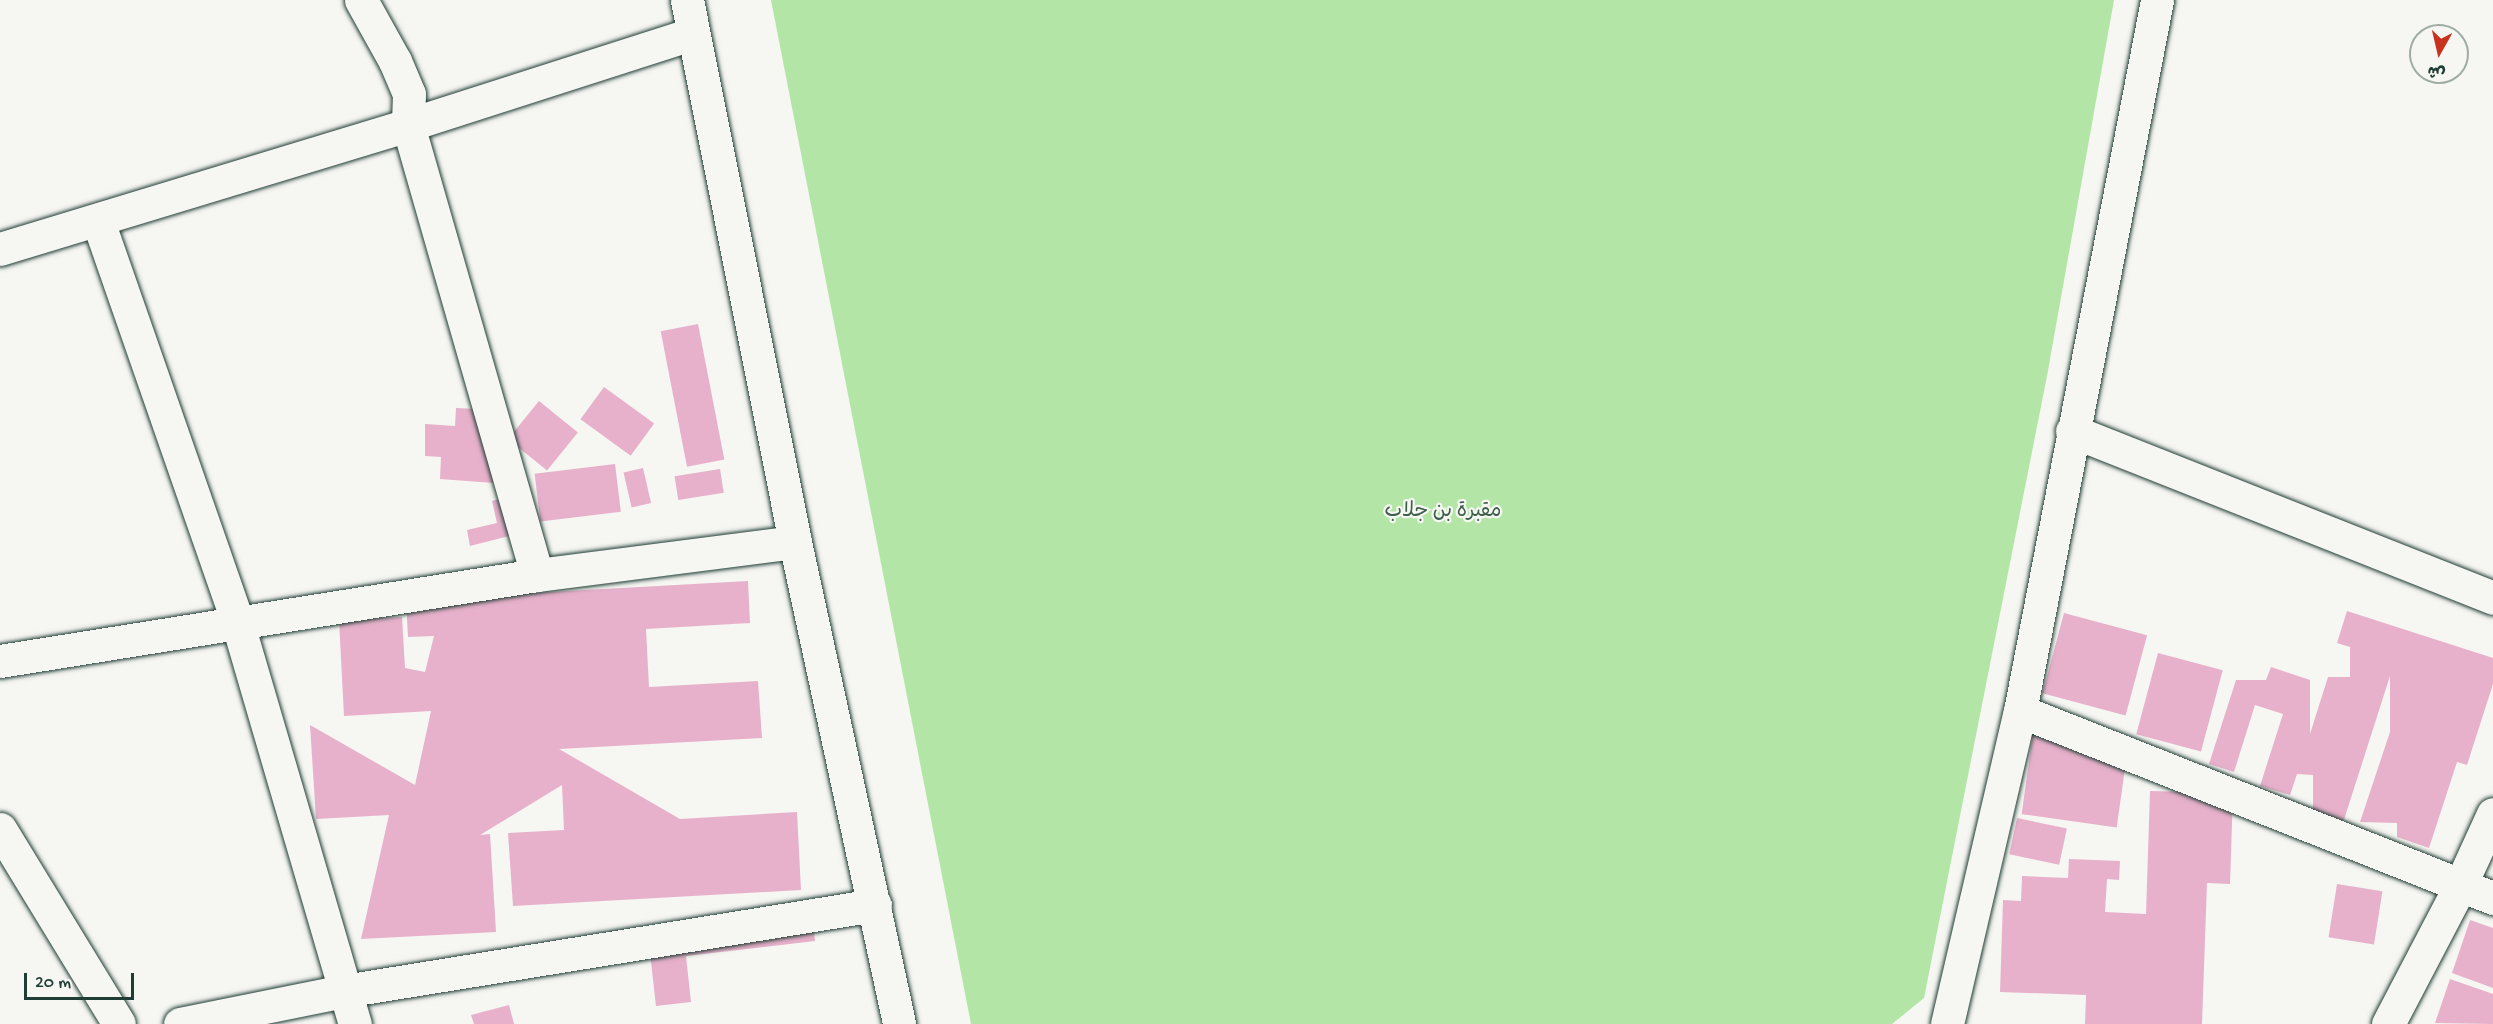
<!DOCTYPE html>
<meta charset="utf-8">
<style>
body{margin:0}
#map{position:relative;width:2493px;height:1024px;overflow:hidden;background:#f6f6f2;font-family:"Gochi Hand","Playpen Sans Arabic",sans-serif}
div>[style]{position:absolute}
.green>*{inset:0;background:#b3e6a6}
.building>*{inset:0;background:#e7b1cb;transform-origin:0 0}
.roads{filter:drop-shadow(0 0 2px #1f3d34) drop-shadow(0 0 2px #1f3d34)}
.minor>*{height:33px;margin:-16.5px;padding:0 16.5px;transform-origin:16.5px;border-radius:16.5px;background:#f6f6f2}
.tertiary>*{height:33px;margin:-16.5px;padding:0 16.5px;transform-origin:16.5px;border-radius:16.5px;background:#f6f6f2}
span{translate:-50% -50%;white-space:nowrap;text-align:center;line-height:1.15;-webkit-text-stroke:4.5px #f6f6f2;paint-order:stroke}
.park-label{font-size:20px;color:#3d5f4b}
.north{position:absolute;left:2409px;top:24px;width:60px;height:60px;box-sizing:border-box;background:#f6f6f2;border:2px solid #a0aca6;border-radius:50%;rotate:188deg;font-size:16px;font-weight:700;line-height:24px;text-align:center;color:#1f3d34}
.north::after{content:'';display:block;margin:auto;width:21px;height:27px;background:#c8321e;clip-path:polygon(50% 0,100% 100%,50% 72%,0 100%)}
.scale{position:absolute;left:24px;top:973px;width:110px;height:27px;box-sizing:border-box;border:3px solid #1f3d34;border-top:0;padding-left:8px;font-size:18px;line-height:21px;white-space:nowrap;color:#1f3d34;-webkit-text-stroke:4px #f6f6f2;paint-order:stroke}
</style>
<div id="map">
<div class="green">
<i style="clip-path:polygon(771px 0,2114px 0,2047px 376px,1924px 998px,1892px 1024px,971px 1024px)"></i>
</div>
<div class="building">
<i style="left:698px;top:324px;width:138px;height:38px;rotate:79deg"></i>
<i style="left:604px;top:387px;width:62px;height:40px;rotate:36deg"></i>
<i style="left:539px;top:401px;width:50px;height:49px;rotate:39deg"></i>
<i style="clip-path:polygon(456px 408px,497px 410px,494px 483px,440px 479px,441px 457px,425px 456px,425px 424px,455px 426px)"></i>
<i style="left:615px;top:464px;width:48px;height:81px;rotate:83deg"></i>
<i style="left:643px;top:468px;width:36px;height:20px;rotate:77deg"></i>
<i style="left:720px;top:469px;width:24px;height:46px;rotate:81deg"></i>
<i style="clip-path:polygon(515px 495px,525px 532px,470px 546px,467px 530px,497px 523px,492px 501px)"></i>
<i style="clip-path:polygon(748px 581px,750px 623px,646px 629px,649px 687px,758px 681px,762px 738px,559px 749px,680px 819px,797px 812px,801px 890px,513px 906px,508px 833px,564px 830px,562px 785px,480px 835px,490px 834px,496px 932px,361px 939px,389px 815px,316px 819px,310px 725px,415px 785px,431px 711px,344px 716px,339px 620px,402px 617px,405px 668px,425px 672px,434px 636px,408px 637px,406px 600px)"></i>
<i style="clip-path:polygon(2347px 611px,2493px 658px,2493px 684px,2467px 765px,2457px 762px,2429px 848px,2397px 837px,2397px 823px,2360px 822px,2390px 732px,2390px 676px,2342px 826px,2313px 817px,2313px 775px,2297px 774px,2290px 795px,2260px 786px,2283px 714px,2255px 705px,2234px 772px,2209px 764px,2236px 680px,2266px 680px,2271px 667px,2310px 680px,2310px 734px,2328px 677px,2350px 677px,2350px 647px,2337px 643px)"></i>
<i style="left:2064px;top:613px;width:86px;height:83px;rotate:15deg"></i>
<i style="left:2158px;top:653px;width:67px;height:84px;rotate:15deg"></i>
<i style="left:2034px;top:726px;width:96px;height:89px;rotate:8deg"></i>
<i style="clip-path:polygon(2150px 791px,2233px 793px,2230px 884px,2207px 883px,2202px 1024px,2085px 1024px,2086px 995px,2000px 992px,2003px 900px,2021px 901px,2022px 876px,2068px 878px,2069px 859px,2120px 861px,2119px 880px,2107px 879px,2105px 912px,2146px 914px)"></i>
<i style="left:2017px;top:818px;width:51px;height:37px;rotate:12deg"></i>
<i style="left:2337px;top:884px;width:46px;height:54px;rotate:9deg"></i>
<i style="clip-path:polygon(811px 907px,815px 941px,686px 956px,691px 1002px,656px 1006px,650px 953px,612px 958px,609px 931px)"></i>
<i style="clip-path:polygon(2470px 920px,2493px 928px,2493px 988px,2452px 973px)"></i>
<i style="clip-path:polygon(2450px 979px,2493px 994px,2493px 1024px,2435px 1023px)"></i>
<i style="clip-path:polygon(509px 1005px,514px 1024px,474px 1024px,471px 1015px)"></i>
</div>
<div class="roads">
<div class="minor">
<i style="left:361px;top:0;width:70px;rotate:60.9deg"></i>
<i style="left:395px;top:61px;width:36px;rotate:67deg"></i>
<i style="left:409px;top:94px;width:31px;rotate:92deg"></i>
<i style="left:408px;top:125px;width:468px;rotate:74deg"></i>
<i style="left:98px;top:221px;width:423px;rotate:70.8deg"></i>
<i style="left:237px;top:621px;width:420px;rotate:73.7deg"></i>
<i style="left:0;top:249px;width:426px;rotate:-16.9deg"></i>
<i style="left:408px;top:125px;width:298px;rotate:-17.8deg"></i>
<i style="left:2072px;top:431px;width:453px;rotate:21.6deg"></i>
<i style="left:0;top:661px;width:544px;rotate:-9.1deg"></i>
<i style="left:537px;top:575px;width:260px;rotate:-7.3deg"></i>
<i style="left:2020px;top:711px;width:509px;rotate:21.57deg"></i>
<i style="left:0;top:829px;width:228px;rotate:58.6deg"></i>
<i style="left:180px;top:1024px;width:167px;rotate:-11.4deg"></i>
<i style="left:344px;top:991px;width:538px;rotate:-9.2deg"></i>
<i style="left:1947px;top:1024px;width:321px;rotate:-76.9deg"></i>
<i style="left:2020px;top:711px;width:724px;rotate:-79.09deg"></i>
<i style="left:2388px;top:1024px;width:156px;rotate:-62.4deg"></i>
<i style="left:2460px;top:886px;width:79px;rotate:-65.4deg"></i>
</div>
<div class="tertiary">
<i style="left:687px;top:0;width:553px;rotate:78.73deg"></i>
<i style="left:795px;top:542px;width:493px;rotate:77.8deg"></i>
</div>
</div>
<div class="park-label">
<span style="left:1443px;top:512px">مقبرة بن جلاب</span>
</div>
<div class="north">ش</div>
<div class="scale">20 m</div>
</div>
